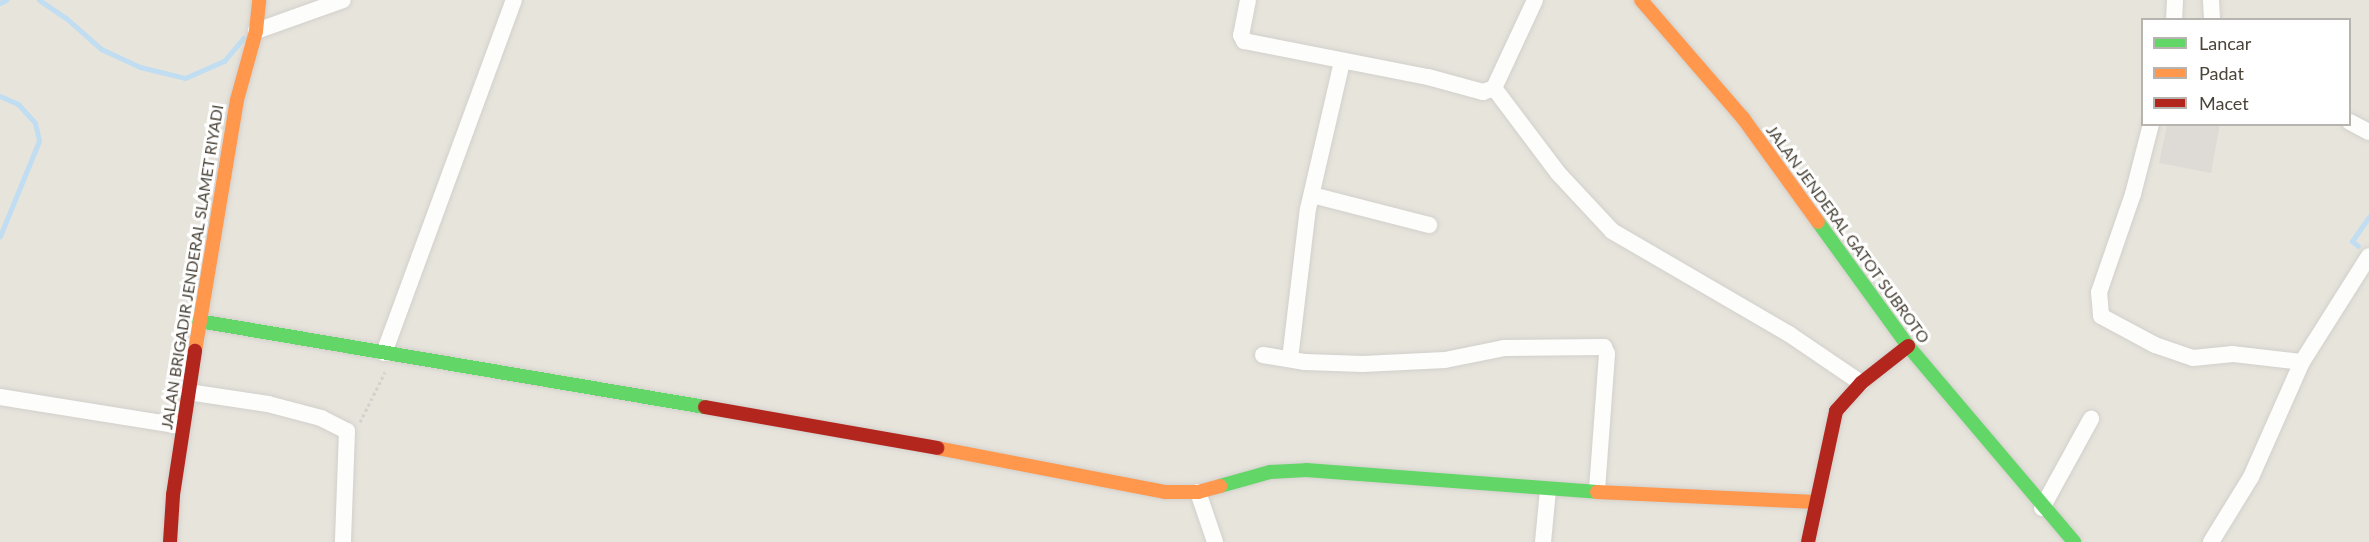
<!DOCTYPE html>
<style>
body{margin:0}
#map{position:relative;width:2369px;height:542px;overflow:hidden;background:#f4f2ee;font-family:Lato,sans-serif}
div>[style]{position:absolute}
.residential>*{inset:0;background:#e7e4dc}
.stream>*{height:5px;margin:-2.5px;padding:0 2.5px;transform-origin:2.5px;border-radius:2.5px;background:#c0ddf1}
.building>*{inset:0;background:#dedbd6}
.path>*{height:3px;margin-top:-1.5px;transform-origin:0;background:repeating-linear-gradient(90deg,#d3d2cc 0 3px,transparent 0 6px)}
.roads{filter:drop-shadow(0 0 2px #d2d0cb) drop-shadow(0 0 2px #d2d0cb)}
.street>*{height:16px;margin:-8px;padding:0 8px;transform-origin:8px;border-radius:8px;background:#fdfdfc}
.fast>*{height:14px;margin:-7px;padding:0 7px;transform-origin:7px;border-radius:7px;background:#63d668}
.slow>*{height:14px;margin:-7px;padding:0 7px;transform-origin:7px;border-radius:7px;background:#ff974d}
.jam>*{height:14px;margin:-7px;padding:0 7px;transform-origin:7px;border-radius:7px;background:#b3261e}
span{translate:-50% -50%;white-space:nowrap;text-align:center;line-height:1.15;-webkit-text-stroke:6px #fff;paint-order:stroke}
.street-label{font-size:16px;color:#4b4439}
.legend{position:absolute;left:2141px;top:18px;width:210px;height:108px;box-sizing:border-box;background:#fff;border:2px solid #b7b4b0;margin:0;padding:8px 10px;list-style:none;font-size:18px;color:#4b4439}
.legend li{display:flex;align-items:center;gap:12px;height:30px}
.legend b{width:30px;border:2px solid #b7b4b0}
</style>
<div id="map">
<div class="residential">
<i style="clip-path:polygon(evenodd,0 0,2369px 0,2369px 542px,0 542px,0 0,2142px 20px,2350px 20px,2350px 124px,2142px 124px,2142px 20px)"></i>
</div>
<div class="stream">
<i style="left:39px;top:0;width:32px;rotate:34deg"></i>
<i style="left:66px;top:18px;width:47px;rotate:41.5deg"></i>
<i style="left:101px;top:49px;width:43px;rotate:24.8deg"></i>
<i style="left:140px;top:67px;width:46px;rotate:13.7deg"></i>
<i style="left:185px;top:78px;width:43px;rotate:-23.6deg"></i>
<i style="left:224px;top:61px;width:30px;rotate:-50deg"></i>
<i style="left:0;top:3px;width:7px;rotate:-27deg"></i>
<i style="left:0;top:96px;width:20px;rotate:24deg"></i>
<i style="left:18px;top:104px;width:25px;rotate:48deg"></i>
<i style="left:35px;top:123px;width:18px;rotate:77deg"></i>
<i style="left:39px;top:141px;width:103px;rotate:112.3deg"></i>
<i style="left:2358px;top:246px;width:8px;rotate:-140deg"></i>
<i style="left:2352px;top:241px;width:29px;rotate:-55deg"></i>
</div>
<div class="building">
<i style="clip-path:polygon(2167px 124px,2220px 124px,2211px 173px,2159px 163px)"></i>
</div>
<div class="path">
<i style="left:360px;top:422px;width:56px;rotate:-63.4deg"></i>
</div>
<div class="roads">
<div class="street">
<i style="left:1248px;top:0;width:36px;rotate:101deg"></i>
<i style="left:1241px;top:35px;width:7px;rotate:63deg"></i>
<i style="left:1244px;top:41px;width:187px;rotate:11.1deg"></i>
<i style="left:1428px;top:77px;width:57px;rotate:15.3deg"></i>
<i style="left:1483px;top:92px;width:12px;rotate:-20deg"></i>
<i style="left:1494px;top:88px;width:97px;rotate:-65deg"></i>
<i style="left:2211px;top:0;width:20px;rotate:87deg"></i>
<i style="left:2174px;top:20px;width:20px;rotate:-87deg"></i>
<i style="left:256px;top:31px;width:92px;rotate:-19.6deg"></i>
<i style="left:1494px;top:88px;width:106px;rotate:53deg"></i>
<i style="left:1558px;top:173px;width:79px;rotate:47deg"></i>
<i style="left:1612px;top:231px;width:205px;rotate:30.2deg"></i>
<i style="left:1789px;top:334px;width:87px;rotate:34.2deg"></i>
<i style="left:2350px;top:122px;width:21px;rotate:28deg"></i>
<i style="left:2151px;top:124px;width:72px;rotate:104.4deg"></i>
<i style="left:2133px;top:194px;width:104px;rotate:109.1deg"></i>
<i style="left:2099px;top:292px;width:24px;rotate:85deg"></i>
<i style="left:2101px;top:316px;width:61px;rotate:28.2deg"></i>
<i style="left:2155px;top:345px;width:40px;rotate:18.9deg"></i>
<i style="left:2193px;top:358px;width:40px;rotate:-5.7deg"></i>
<i style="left:2233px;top:354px;width:69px;rotate:6.6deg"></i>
<i style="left:1312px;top:195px;width:121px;rotate:14.4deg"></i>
<i style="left:384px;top:353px;width:376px;rotate:-69.8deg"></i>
<i style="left:1263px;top:355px;width:43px;rotate:9.5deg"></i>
<i style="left:1305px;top:362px;width:58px;rotate:2deg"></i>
<i style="left:1363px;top:364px;width:82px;rotate:-2.8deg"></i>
<i style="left:1445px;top:360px;width:60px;rotate:-11.5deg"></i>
<i style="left:1504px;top:348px;width:100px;rotate:-0.6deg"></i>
<i style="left:1604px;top:347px;width:8px;rotate:67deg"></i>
<i style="left:1607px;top:354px;width:137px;rotate:94.2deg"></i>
<i style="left:1290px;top:359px;width:151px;rotate:-83.2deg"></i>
<i style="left:1308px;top:209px;width:151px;rotate:-77deg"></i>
<i style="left:188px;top:392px;width:81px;rotate:8.5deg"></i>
<i style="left:268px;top:404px;width:55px;rotate:14.8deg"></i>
<i style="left:321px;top:418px;width:29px;rotate:27deg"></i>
<i style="left:347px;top:431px;width:111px;rotate:92.1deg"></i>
<i style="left:0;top:397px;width:184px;rotate:9.1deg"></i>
<i style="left:1198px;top:492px;width:53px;rotate:71.2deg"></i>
<i style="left:2042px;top:508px;width:102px;rotate:-61.2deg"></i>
<i style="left:1543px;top:542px;width:52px;rotate:-84.5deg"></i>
<i style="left:2211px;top:542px;width:76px;rotate:-58.4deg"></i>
<i style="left:2251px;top:477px;width:126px;rotate:-66.1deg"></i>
<i style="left:2302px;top:362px;width:125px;rotate:-57.7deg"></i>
</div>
<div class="fast">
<i style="left:1818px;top:222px;width:153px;rotate:54deg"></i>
<i style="left:1908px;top:346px;width:257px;rotate:49.7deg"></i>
<i style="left:199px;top:321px;width:513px;rotate:9.65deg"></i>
<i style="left:1220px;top:486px;width:52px;rotate:-15.6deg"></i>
<i style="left:1270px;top:472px;width:36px;rotate:-3deg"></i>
<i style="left:1306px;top:470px;width:292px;rotate:4.3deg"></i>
</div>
<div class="slow">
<i style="left:1641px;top:0;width:156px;rotate:49.2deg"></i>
<i style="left:1743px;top:118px;width:128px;rotate:54.2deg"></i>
<i style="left:195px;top:351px;width:254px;rotate:-80.5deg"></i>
<i style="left:237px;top:100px;width:72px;rotate:-74.6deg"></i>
<i style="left:256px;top:31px;width:31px;rotate:-84deg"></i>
<i style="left:937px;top:448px;width:233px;rotate:10.9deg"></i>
<i style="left:1166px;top:492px;width:32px"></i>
<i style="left:1198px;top:492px;width:23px;rotate:-15deg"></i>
<i style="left:1597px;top:492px;width:220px;rotate:2.6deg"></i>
</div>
<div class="jam">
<i style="left:705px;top:407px;width:236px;rotate:10deg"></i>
<i style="left:170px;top:542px;width:47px;rotate:-86.3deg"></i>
<i style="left:173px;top:495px;width:146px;rotate:-81.3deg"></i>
<i style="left:1808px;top:542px;width:134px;rotate:-77.9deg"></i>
<i style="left:1836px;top:411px;width:38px;rotate:-48deg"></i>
<i style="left:1861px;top:383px;width:60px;rotate:-38.2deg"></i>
</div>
</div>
<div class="street-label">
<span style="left:1848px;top:234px;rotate:54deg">JALAN JENDERAL GATOT SUBROTO</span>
<span style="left:192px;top:267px;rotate:-81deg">JALAN BRIGADIR JENDERAL SLAMET RIYADI</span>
</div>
<ul class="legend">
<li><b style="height:8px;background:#63d668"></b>Lancar</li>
<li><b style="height:8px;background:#ff974d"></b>Padat</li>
<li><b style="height:8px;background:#b3261e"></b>Macet</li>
</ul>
</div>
